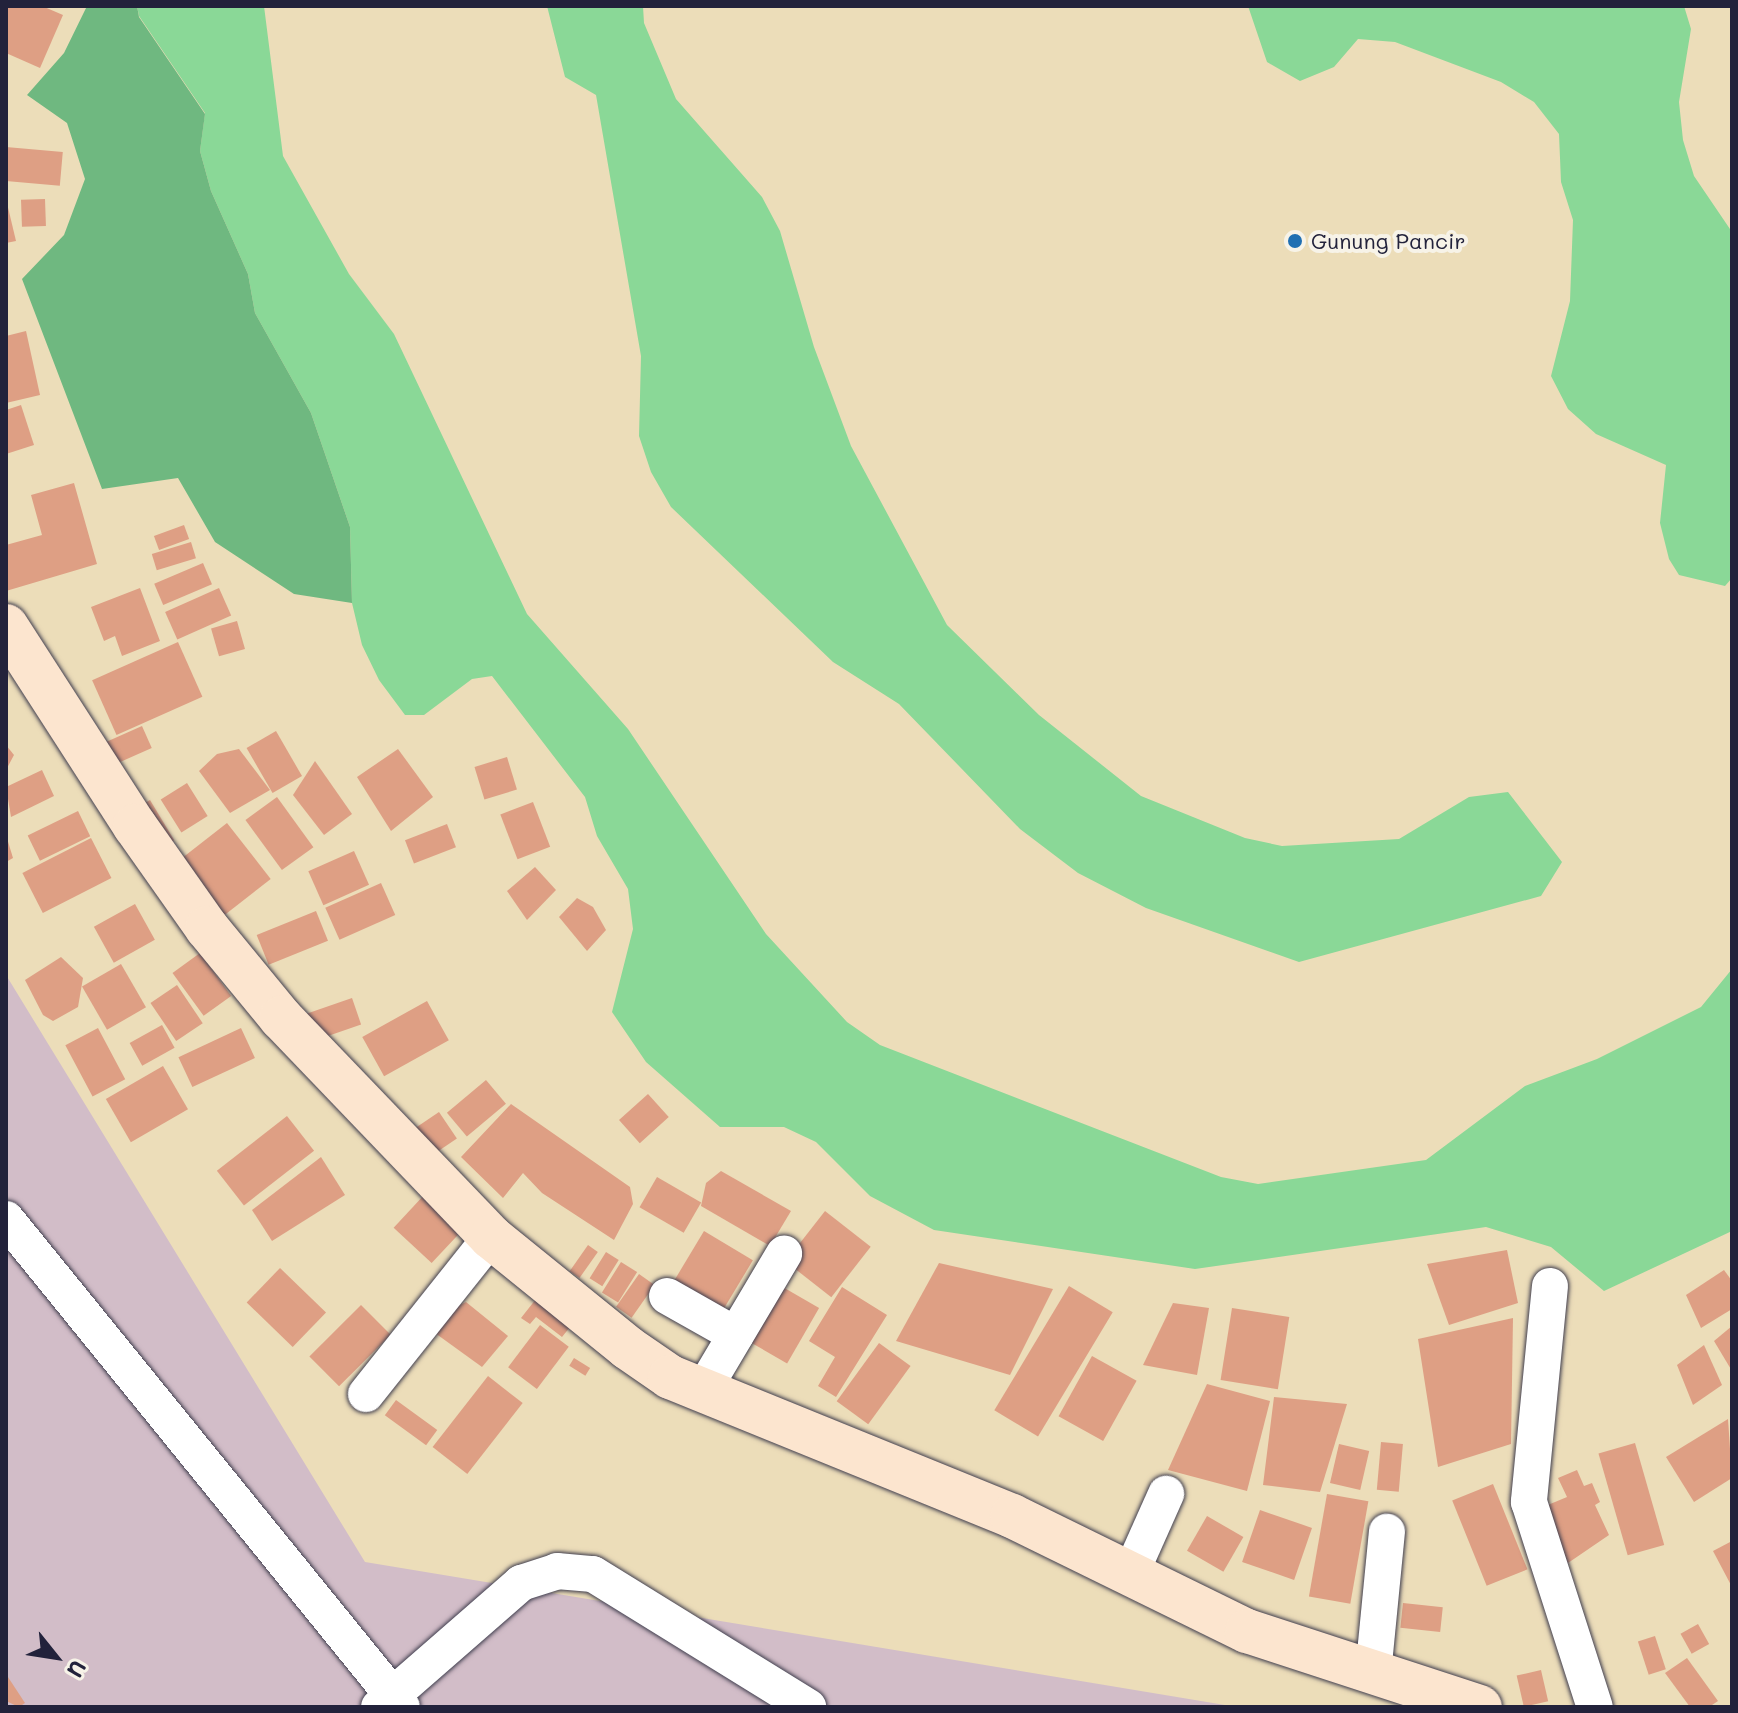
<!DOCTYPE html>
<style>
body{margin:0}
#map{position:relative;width:1738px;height:1713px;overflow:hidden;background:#ecddb9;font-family:Mali,sans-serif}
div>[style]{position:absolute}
.industrial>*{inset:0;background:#d2bdc8}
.green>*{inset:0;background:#8ad897}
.forest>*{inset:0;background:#6fb880}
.building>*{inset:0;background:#de9f84;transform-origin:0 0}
.roads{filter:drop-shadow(0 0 2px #403e4e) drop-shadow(0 0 2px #403e4e)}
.street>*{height:36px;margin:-18px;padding:0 18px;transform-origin:18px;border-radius:18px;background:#fff}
.secondary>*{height:44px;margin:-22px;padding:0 22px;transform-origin:22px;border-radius:22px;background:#fce5cf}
.dots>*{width:22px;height:22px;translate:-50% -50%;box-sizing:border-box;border:4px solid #f7f3e8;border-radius:50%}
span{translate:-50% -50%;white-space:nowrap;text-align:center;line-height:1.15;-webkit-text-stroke:8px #f7f3e8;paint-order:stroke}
.poi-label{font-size:22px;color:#22223b}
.left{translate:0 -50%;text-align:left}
.frame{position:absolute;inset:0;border:8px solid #22223b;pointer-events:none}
.north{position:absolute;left:16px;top:1617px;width:80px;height:80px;-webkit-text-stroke:6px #f7f3e8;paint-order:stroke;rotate:120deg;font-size:22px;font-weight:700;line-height:32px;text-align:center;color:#22223b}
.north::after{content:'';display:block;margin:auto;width:28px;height:36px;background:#22223b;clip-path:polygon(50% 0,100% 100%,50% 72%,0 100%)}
</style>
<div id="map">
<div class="industrial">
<i style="clip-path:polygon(6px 975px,365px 1562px,1237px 1707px,6px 1707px)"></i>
</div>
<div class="green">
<i style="clip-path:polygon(137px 6px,264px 6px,283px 156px,349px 274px,394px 334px,527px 614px,628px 729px,766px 934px,847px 1022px,880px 1045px,1221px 1177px,1258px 1184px,1426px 1160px,1525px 1086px,1597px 1059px,1701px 1007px,1732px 969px,1732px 1231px,1604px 1291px,1551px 1247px,1486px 1227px,1195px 1269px,934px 1230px,870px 1196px,816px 1142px,784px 1127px,720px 1127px,646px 1062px,612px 1012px,633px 929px,628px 889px,597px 836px,585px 797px,492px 676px,472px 679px,424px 715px,405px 715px,379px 680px,362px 645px,352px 603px,350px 527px,311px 413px,255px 313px,248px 274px,211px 191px,200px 151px,205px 113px,139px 16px)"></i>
<i style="clip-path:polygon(547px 6px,643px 6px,644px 23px,676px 99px,762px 197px,780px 231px,814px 347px,851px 446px,947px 625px,1039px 715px,1141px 796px,1245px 838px,1282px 846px,1399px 839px,1469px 797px,1508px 792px,1562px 862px,1541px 896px,1299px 962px,1146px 908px,1078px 873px,1020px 829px,899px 704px,833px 662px,671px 507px,651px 472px,639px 436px,641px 356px,596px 95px,565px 77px)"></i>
<i style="clip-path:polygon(1248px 6px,1684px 6px,1691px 29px,1679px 102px,1683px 140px,1694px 176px,1732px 232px,1732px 578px,1725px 586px,1679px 575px,1669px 559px,1660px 523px,1666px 465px,1596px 434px,1568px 409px,1551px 376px,1570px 301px,1573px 220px,1561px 182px,1559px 134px,1534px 102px,1501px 82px,1395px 42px,1358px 39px,1334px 67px,1300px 81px,1267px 62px)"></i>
</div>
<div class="forest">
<i style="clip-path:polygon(87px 6px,137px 6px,139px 17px,205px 114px,200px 151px,211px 191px,248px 274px,255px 313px,311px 413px,350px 527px,352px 603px,294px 594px,215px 542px,178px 478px,102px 489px,22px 279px,64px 235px,85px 179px,67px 123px,27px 95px,64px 53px)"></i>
</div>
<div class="building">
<i style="clip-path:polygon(7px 6px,42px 6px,63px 15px,40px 68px,6px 53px)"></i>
<i style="left:6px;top:147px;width:57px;height:34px;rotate:5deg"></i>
<i style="clip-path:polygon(6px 199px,16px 241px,6px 243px)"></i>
<i style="left:45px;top:199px;width:27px;height:24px;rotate:88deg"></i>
<i style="clip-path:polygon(26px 331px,40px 395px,6px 403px,6px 336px)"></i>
<i style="clip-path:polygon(21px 405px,34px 445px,6px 454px,6px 410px)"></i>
<i style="clip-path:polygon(74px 483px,97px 564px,6px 591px,6px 545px,42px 535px,31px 495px)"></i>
<i style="left:184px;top:525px;width:15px;height:32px;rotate:70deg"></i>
<i style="left:191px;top:542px;width:17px;height:41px;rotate:73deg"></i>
<i style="left:203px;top:563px;width:23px;height:53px;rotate:67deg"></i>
<i style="clip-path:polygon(140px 588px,160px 641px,122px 656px,115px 636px,104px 641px,91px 607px)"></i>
<i style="left:219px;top:588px;width:30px;height:59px;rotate:66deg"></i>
<i style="left:237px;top:621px;width:29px;height:27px;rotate:74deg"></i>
<i style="left:178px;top:642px;width:60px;height:94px;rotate:66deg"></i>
<i style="left:142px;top:726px;width:24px;height:40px;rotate:66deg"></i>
<i style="left:276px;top:731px;width:52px;height:34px;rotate:60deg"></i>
<i style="clip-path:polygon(6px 745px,14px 755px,6px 770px)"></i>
<i style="clip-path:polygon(239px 749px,270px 790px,230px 813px,199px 771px,217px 754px)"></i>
<i style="clip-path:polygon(398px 749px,433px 797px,391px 831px,357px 777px)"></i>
<i style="left:507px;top:757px;width:34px;height:34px;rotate:73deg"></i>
<i style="clip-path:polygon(315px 761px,352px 814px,324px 835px,293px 795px)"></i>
<i style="clip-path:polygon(42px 770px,54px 796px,11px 817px,6px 787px)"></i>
<i style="left:187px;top:783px;width:39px;height:31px;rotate:58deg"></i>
<i style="left:277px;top:797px;width:62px;height:39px;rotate:54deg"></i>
<i style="left:150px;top:800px;width:47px;height:14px;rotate:59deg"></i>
<i style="left:533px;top:802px;width:48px;height:35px;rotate:69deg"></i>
<i style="left:78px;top:811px;width:28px;height:56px;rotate:64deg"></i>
<i style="left:227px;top:823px;width:71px;height:63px;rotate:52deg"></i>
<i style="left:447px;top:824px;width:25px;height:45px;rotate:69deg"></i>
<i style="clip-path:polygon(6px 835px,13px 858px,6px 862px)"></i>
<i style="left:91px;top:838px;width:45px;height:77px;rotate:63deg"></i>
<i style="left:354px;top:851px;width:37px;height:50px;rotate:66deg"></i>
<i style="clip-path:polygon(535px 867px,556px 890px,527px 920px,507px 891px)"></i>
<i style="left:381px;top:883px;width:35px;height:61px;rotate:66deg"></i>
<i style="clip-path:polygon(577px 898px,593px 907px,606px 930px,587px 951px,559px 917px)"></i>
<i style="left:135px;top:904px;width:41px;height:47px;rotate:61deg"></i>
<i style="left:316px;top:911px;width:32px;height:64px;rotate:68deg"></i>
<i style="left:200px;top:953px;width:53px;height:34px;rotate:54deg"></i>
<i style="clip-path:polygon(61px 957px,83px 978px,78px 1007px,53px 1021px,43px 1015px,25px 980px)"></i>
<i style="left:121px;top:964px;width:50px;height:45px;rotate:60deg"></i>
<i style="left:177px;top:985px;width:46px;height:32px;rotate:56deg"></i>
<i style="left:352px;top:998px;width:28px;height:55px;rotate:71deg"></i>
<i style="left:427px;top:1001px;width:45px;height:74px;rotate:61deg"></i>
<i style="left:162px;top:1025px;width:26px;height:37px;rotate:61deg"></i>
<i style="left:98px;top:1028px;width:58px;height:37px;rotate:62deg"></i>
<i style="left:241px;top:1028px;width:33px;height:69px;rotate:65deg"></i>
<i style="left:163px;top:1066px;width:50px;height:66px;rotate:60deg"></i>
<i style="left:486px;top:1080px;width:31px;height:51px;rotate:50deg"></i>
<i style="left:648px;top:1094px;width:31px;height:39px;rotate:48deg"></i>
<i style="clip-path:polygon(511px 1104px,630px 1187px,633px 1204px,614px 1240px,542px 1193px,523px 1173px,503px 1198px,461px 1157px)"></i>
<i style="left:439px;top:1112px;width:32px;height:33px;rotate:56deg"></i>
<i style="left:287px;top:1116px;width:44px;height:89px;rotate:52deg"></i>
<i style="clip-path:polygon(321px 1157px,345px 1195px,272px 1241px,252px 1210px)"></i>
<i style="clip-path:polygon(721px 1171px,791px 1211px,770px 1246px,701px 1206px,706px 1183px)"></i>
<i style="left:657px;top:1177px;width:51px;height:35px;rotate:30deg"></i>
<i style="left:425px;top:1194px;width:52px;height:46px;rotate:43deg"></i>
<i style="left:825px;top:1211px;width:58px;height:64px;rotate:38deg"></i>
<i style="left:704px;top:1231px;width:57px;height:62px;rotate:31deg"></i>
<i style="left:588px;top:1245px;width:12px;height:32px;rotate:35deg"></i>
<i style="clip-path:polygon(1507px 1250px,1518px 1303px,1449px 1325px,1427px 1264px)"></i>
<i style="left:606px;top:1252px;width:15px;height:31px;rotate:32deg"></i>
<i style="left:621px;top:1262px;width:19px;height:36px;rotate:32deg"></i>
<i style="clip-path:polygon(939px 1263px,1053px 1289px,1010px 1375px,896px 1341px)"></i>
<i style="left:280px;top:1268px;width:64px;height:48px;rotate:44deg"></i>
<i style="clip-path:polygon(1724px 1270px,1732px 1281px,1732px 1309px,1701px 1328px,1686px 1295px)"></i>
<i style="left:639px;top:1274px;width:19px;height:40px;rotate:35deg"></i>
<i style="left:781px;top:1286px;width:44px;height:64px;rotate:30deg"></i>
<i style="left:1069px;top:1286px;width:51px;height:145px;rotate:31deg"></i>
<i style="clip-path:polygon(842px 1287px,887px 1315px,836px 1397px,818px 1386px,835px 1357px,809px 1341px)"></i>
<i style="clip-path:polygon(536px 1299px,570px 1327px,562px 1337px,536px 1317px,530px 1324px,521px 1318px)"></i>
<i style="clip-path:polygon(466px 1302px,508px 1336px,482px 1367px,435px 1333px,443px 1313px)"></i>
<i style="clip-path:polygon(1173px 1303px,1209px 1308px,1197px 1375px,1143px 1365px)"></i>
<i style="left:361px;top:1305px;width:42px;height:73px;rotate:45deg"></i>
<i style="left:1232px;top:1308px;width:58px;height:73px;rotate:9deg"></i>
<i style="clip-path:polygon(1513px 1318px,1511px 1444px,1438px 1467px,1418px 1339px)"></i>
<i style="left:540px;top:1325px;width:36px;height:53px;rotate:37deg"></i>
<i style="clip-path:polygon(1732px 1326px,1732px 1371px,1714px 1341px)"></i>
<i style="left:879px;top:1343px;width:39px;height:72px;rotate:36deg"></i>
<i style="clip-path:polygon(1704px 1345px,1722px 1385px,1693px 1405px,1677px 1365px)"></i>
<i style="left:1092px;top:1356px;width:51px;height:69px;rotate:29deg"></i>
<i style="left:574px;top:1358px;width:19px;height:9px;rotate:32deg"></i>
<i style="left:488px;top:1376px;width:44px;height:90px;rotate:38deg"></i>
<i style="clip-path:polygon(1207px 1384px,1270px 1401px,1247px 1491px,1168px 1470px)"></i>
<i style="clip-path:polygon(1274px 1397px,1347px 1404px,1320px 1492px,1263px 1485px)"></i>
<i style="left:396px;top:1400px;width:51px;height:19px;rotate:36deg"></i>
<i style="clip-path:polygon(1728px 1419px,1732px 1478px,1694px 1502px,1666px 1457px)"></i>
<i style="left:1381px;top:1442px;width:22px;height:48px;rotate:5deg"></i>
<i style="left:1635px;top:1443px;width:106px;height:38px;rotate:74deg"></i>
<i style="left:1339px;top:1444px;width:31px;height:40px;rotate:13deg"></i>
<i style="clip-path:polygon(1577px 1470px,1584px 1486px,1592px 1483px,1600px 1502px,1595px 1505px,1609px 1535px,1568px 1563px,1543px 1507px,1567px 1497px,1558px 1478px)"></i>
<i style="left:1493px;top:1484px;width:92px;height:44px;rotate:68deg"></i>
<i style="left:1327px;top:1494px;width:42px;height:104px;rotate:10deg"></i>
<i style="left:1260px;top:1510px;width:55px;height:55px;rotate:19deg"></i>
<i style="left:1207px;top:1516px;width:42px;height:40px;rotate:30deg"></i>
<i style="clip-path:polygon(1732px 1541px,1732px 1587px,1713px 1551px)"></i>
<i style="left:1403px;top:1603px;width:40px;height:25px;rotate:6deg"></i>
<i style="left:1698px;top:1624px;width:23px;height:20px;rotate:61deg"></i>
<i style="left:1655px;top:1636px;width:35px;height:18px;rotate:72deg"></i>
<i style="clip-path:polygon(1687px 1658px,1718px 1701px,1709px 1707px,1690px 1707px,1665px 1673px)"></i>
<i style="left:1541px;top:1670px;width:32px;height:25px;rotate:77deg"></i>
<i style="clip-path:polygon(6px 1674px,25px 1703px,19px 1707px,6px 1701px)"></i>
</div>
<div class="roads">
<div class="street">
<i style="left:6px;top:1219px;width:628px;rotate:50.94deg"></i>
<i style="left:1550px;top:1286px;width:217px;rotate:95.6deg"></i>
<i style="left:1529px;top:1502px;width:215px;rotate:72.2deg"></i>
<i style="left:667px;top:1296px;width:79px;rotate:29.5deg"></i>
<i style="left:702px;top:1392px;width:161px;rotate:-59.3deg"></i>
<i style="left:366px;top:1394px;width:201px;rotate:-51.5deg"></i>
<i style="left:1130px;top:1575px;width:89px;rotate:-66deg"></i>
<i style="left:1373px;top:1674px;width:143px;rotate:-84.4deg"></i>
<i style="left:379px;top:1707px;width:189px;rotate:-41.1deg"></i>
<i style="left:521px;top:1583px;width:38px;rotate:-18deg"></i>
<i style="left:557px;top:1571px;width:36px;rotate:5deg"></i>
<i style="left:593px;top:1574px;width:253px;rotate:31.7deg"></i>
</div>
<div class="secondary">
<i style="left:6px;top:626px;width:238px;rotate:57.2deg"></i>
<i style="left:135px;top:826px;width:125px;rotate:54.8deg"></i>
<i style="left:207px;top:928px;width:117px;rotate:50.6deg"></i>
<i style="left:281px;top:1018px;width:303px;rotate:46.2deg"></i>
<i style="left:491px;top:1237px;width:176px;rotate:39deg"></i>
<i style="left:628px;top:1348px;width:51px;rotate:34.6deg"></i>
<i style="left:670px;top:1377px;width:369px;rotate:22.1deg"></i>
<i style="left:1012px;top:1516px;width:262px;rotate:26.1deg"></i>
<i style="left:1247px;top:1631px;width:245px;rotate:18.1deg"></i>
</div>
</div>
<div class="dots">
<i style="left:1295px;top:241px;background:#1f6fb2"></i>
</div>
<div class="poi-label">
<span class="left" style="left:1311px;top:241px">Gunung Pancir</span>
</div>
<div class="frame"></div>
<div class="north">U</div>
</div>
